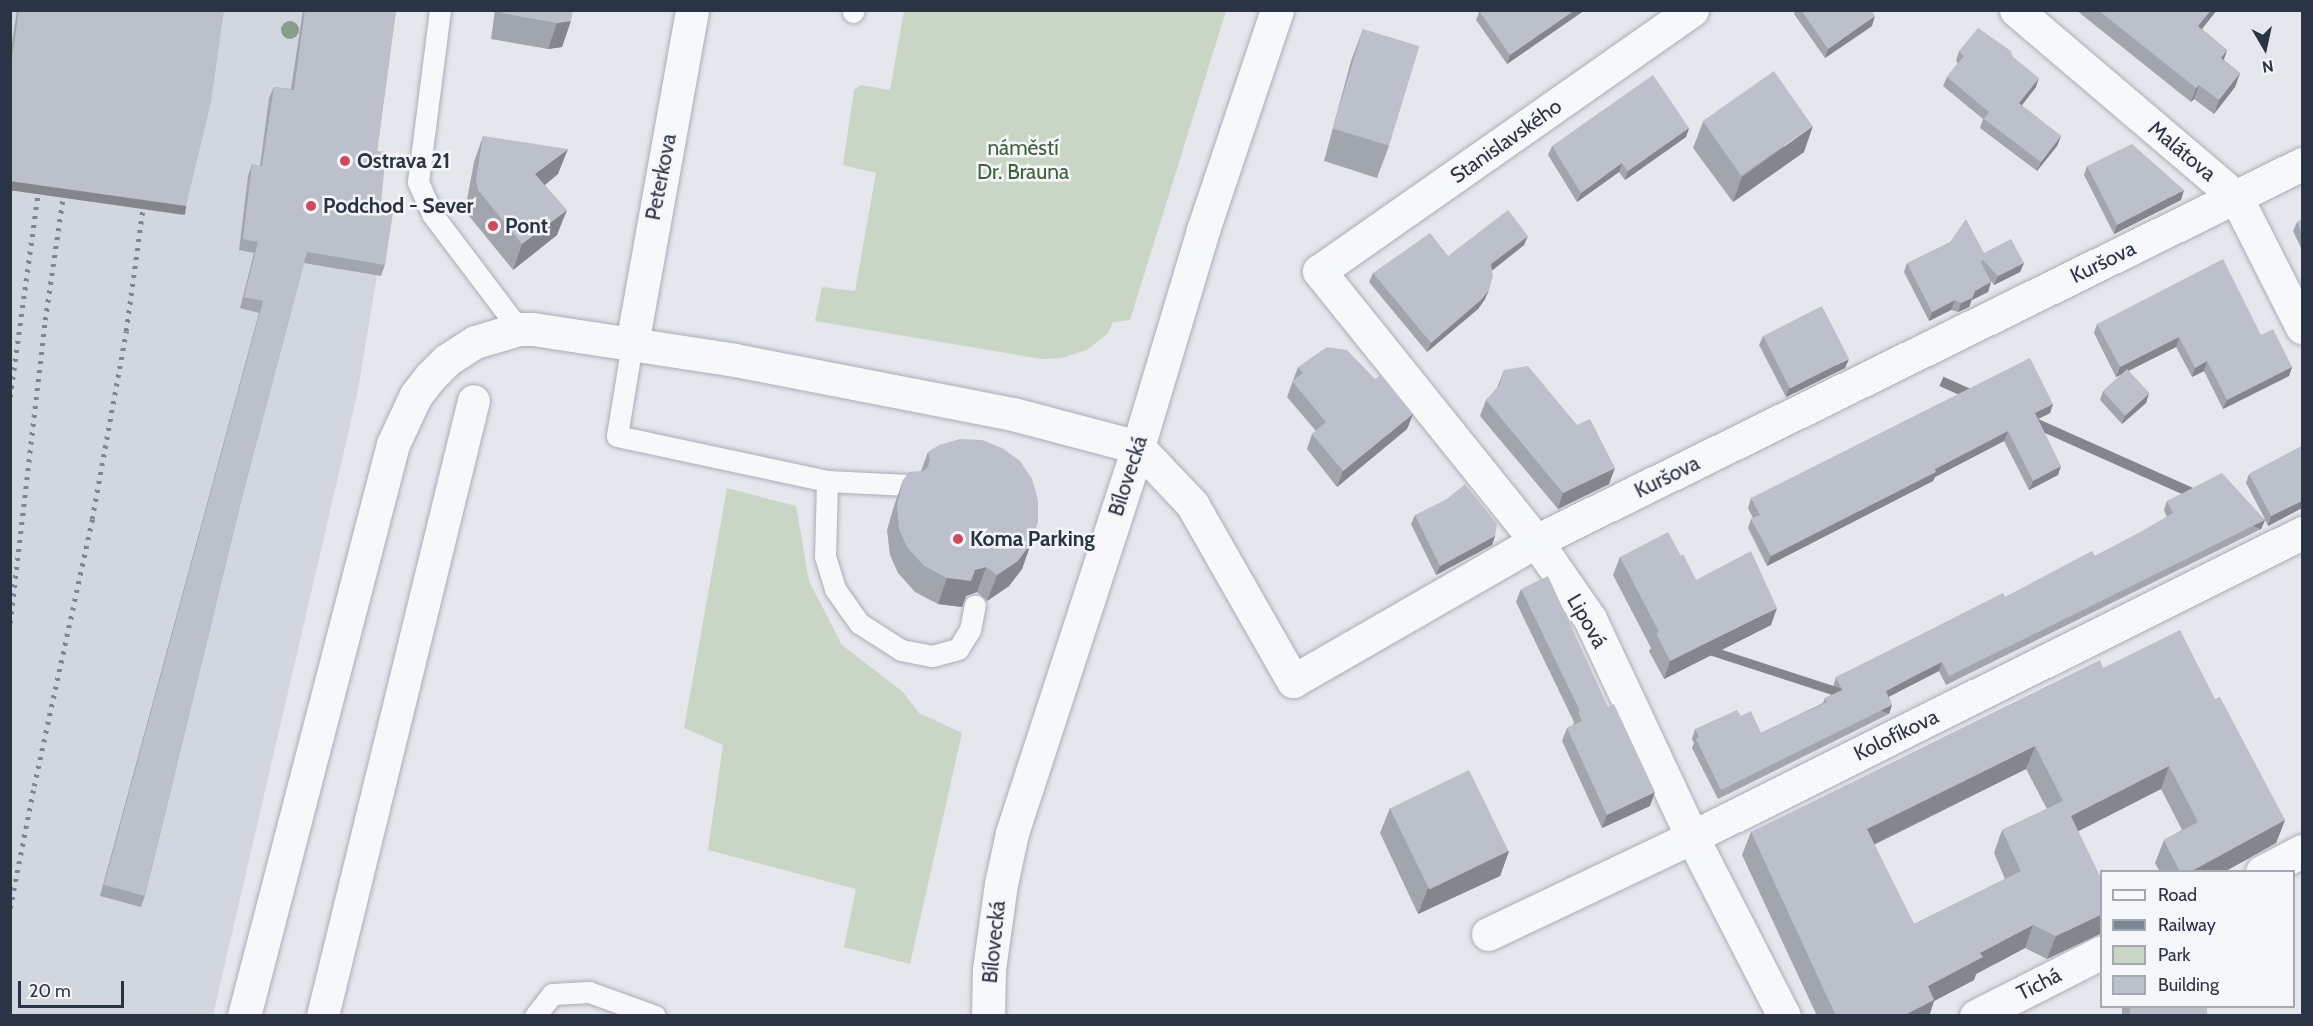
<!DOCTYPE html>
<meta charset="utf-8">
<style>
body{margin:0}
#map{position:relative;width:2313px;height:1026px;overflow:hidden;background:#e4e7ec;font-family:Cabin,sans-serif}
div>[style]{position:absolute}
.built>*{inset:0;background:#d2d6de}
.green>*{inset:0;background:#c9d6c5}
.roads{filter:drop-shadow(0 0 2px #a9aeb7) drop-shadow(0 0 2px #a9aeb7)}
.service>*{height:21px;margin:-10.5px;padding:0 10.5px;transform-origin:10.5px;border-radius:10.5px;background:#f7f8fa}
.pedestrian>*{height:32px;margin:-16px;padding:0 16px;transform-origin:16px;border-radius:16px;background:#f7f8fa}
.minor>*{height:33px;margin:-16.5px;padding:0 16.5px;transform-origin:16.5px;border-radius:16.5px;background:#f7f8fa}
.tertiary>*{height:33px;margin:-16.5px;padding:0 16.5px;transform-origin:16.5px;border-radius:16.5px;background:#f7f8fa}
.rail>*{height:4.5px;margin-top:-2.25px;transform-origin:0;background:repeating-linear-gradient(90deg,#7d8696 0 3px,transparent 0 9px)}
.trees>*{width:18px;height:18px;margin:-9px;border-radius:50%;background:#899d89}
.wall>*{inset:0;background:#a1a5ae;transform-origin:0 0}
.shaded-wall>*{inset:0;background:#83868d;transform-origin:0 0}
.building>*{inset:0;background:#bbc0ca;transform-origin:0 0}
.dots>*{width:16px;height:16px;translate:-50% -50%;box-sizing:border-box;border:3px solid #f4f6f9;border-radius:50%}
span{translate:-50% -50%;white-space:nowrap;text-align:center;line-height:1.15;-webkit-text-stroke:5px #f4f6f9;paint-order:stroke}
.street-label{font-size:21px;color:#2b3445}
.park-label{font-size:21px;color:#3f6138}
.poi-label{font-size:21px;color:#2b3445;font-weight:700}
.left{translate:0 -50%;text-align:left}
.frame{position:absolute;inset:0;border:12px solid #2b3445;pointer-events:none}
.legend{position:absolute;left:2100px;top:870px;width:195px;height:138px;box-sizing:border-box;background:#f4f6f9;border:2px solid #a4a8b1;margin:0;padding:8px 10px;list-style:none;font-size:18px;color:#2b3445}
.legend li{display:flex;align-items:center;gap:12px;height:30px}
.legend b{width:30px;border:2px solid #a4a8b1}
.north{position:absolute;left:2235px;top:18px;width:60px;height:60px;-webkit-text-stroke:4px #f4f6f9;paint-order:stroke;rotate:171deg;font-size:16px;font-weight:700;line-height:24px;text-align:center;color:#2b3445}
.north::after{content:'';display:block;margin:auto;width:21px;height:27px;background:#2b3445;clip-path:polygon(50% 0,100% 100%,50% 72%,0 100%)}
.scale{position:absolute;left:18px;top:981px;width:106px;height:27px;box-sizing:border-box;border:3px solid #2b3445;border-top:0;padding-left:8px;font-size:18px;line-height:21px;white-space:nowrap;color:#2b3445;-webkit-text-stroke:4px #f4f6f9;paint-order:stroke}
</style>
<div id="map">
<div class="built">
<i style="clip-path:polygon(10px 11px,394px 11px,373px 161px,377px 275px,357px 395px,213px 1015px,11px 1015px)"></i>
</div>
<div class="green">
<i style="clip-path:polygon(904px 11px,1226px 11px,1130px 320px,1113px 322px,1108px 333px,1087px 350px,1061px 358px,1042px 359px,815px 321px,822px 287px,855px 291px,876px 173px,843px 165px,854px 90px,861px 85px,890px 90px)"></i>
<i style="clip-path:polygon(727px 488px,796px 506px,809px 581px,842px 645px,903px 692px,919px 713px,962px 733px,910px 964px,844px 947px,856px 889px,708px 850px,723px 745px,684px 728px)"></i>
</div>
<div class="roads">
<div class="service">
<i style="left:440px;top:10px;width:173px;rotate:97.3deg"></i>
<i style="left:418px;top:182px;width:35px;rotate:66deg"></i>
<i style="left:432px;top:214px;width:144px;rotate:52.9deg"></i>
<i style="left:853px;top:12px;width:2px;rotate:-63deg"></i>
<i style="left:632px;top:344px;width:93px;rotate:99.3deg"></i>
<i style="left:617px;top:436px;width:215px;rotate:12.1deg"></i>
<i style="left:827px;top:481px;width:81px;rotate:2.8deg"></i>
<i style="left:827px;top:481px;width:75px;rotate:91.5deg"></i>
<i style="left:825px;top:556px;width:34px;rotate:73deg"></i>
<i style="left:835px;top:589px;width:42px;rotate:54.8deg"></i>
<i style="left:859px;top:623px;width:50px;rotate:32.7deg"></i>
<i style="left:901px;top:650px;width:32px;rotate:11deg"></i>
<i style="left:932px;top:656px;width:27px;rotate:-15deg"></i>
<i style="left:958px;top:649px;width:22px;rotate:-58deg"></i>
<i style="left:970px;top:630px;width:25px;rotate:-79deg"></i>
<i style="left:535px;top:1016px;width:28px;rotate:-52deg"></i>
<i style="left:552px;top:994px;width:37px;rotate:-3deg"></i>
<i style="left:589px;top:992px;width:70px;rotate:20deg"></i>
</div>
<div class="pedestrian">
<i style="left:323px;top:1016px;width:633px;rotate:-76.21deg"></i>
</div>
<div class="minor">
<i style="left:1692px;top:10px;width:455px;rotate:145deg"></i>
<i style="left:1319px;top:271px;width:346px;rotate:51.2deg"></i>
<i style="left:1536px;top:541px;width:95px;rotate:55.3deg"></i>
<i style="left:1590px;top:619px;width:241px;rotate:64.9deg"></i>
<i style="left:1692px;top:837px;width:201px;rotate:62.8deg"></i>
<i style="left:2016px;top:10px;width:289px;rotate:40.4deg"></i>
<i style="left:2236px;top:197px;width:146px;rotate:63.1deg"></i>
<i style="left:632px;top:344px;width:339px;rotate:-79.8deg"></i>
<i style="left:2262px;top:872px;width:45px;rotate:-27.7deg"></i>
<i style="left:1488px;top:934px;width:226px;rotate:-25.4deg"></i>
<i style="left:1692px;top:837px;width:682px;rotate:-26.49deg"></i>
<i style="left:244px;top:1016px;width:591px;rotate:-75.4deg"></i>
<i style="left:393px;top:444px;width:54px;rotate:-64.9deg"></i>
<i style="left:416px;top:395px;width:23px;rotate:-52deg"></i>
<i style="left:430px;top:377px;width:24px;rotate:-45deg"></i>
<i style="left:447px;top:360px;width:33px;rotate:-33deg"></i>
<i style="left:475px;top:342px;width:46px;rotate:-16.5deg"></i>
<i style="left:519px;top:329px;width:14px"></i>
<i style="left:533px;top:329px;width:204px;rotate:8.7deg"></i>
<i style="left:735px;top:360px;width:283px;rotate:11deg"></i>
<i style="left:1013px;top:414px;width:129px;rotate:14.8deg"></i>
<i style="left:1138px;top:447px;width:79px;rotate:46.5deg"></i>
<i style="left:1192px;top:504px;width:204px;rotate:60.3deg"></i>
<i style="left:1293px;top:681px;width:280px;rotate:-29.9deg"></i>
<i style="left:1536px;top:541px;width:854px;rotate:-26.2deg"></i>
<i style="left:1976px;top:1016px;width:141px;rotate:-26.9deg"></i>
</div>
<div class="tertiary">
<i style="left:988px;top:1016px;width:47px;rotate:-88.8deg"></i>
<i style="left:989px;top:969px;width:86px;rotate:-82deg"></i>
<i style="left:1001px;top:884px;width:52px;rotate:-77.8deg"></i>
<i style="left:1012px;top:833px;width:406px;rotate:-71.9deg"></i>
<i style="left:1138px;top:447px;width:227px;rotate:-73.3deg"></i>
<i style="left:1203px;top:230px;width:232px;rotate:-71.4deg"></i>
</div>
</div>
<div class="rail">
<i style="left:10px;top:397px;width:222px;rotate:-82.2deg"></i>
<i style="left:10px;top:623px;width:305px;rotate:-83.4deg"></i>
<i style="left:45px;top:320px;width:138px;rotate:-81.7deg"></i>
<i style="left:10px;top:908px;width:124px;rotate:-78.9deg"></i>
<i style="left:34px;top:786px;width:273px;rotate:-77.7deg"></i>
<i style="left:92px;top:519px;width:191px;rotate:-79.7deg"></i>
<i style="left:126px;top:331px;width:140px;rotate:-82.2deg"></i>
</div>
<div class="trees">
<i style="left:290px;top:30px"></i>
</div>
<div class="wall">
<i style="clip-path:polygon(17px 10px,224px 10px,183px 215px,10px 190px,10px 57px)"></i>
<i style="clip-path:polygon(303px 10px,396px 10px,377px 151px,385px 265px,381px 276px,304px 263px,242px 497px,145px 896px,141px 907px,100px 896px,259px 313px,240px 308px,254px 253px,239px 250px,248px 176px,252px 164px,260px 166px,269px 98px,274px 87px,291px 89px)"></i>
<i style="clip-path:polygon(495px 10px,573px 10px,562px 47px,548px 49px,491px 39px)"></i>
<i style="clip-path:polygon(1480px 10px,1585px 10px,1507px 64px,1476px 20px)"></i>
<i style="clip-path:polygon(1795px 10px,1871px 10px,1872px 26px,1825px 58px,1794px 14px)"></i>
<i style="clip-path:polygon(2076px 10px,2217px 10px,2202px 29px,2227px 50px,2224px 60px,2240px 73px,2235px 87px,2214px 114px,2194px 99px,2191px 102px)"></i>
<i style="clip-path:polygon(1363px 29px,1389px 146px,1377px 178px,1324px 161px,1351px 61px)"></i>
<i style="clip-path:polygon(1959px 51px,2013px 57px,2036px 87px,2021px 105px,2061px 136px,2057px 146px,2037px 171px,1980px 128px,1983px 119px,1943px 86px,1947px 77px,1958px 63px,1956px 61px)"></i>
<i style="clip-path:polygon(1703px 122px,1804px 152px,1733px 202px,1693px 148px)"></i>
<i style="clip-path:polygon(1689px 128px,1686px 137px,1625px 180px,1619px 172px,1577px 202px,1548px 155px,1552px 146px)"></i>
<i style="clip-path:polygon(483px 136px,558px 174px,545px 185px,557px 235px,513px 270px,469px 216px,466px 205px,474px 162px)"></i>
<i style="clip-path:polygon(2087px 166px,2181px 200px,2114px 234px,2084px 175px)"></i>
<i style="clip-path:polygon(2302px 219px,2302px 250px,2293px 231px,2297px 222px)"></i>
<i style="clip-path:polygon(1524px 245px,1492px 270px,1485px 299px,1478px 309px,1427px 352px,1369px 282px,1373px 273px,1448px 256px)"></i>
<i style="clip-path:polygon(1984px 253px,2024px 263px,2020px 272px,1994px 285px,1991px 281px,1988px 292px,1972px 300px,1969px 307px,1958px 312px,1951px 310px,1929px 321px,1904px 272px,1907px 263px)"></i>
<i style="clip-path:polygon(2097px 324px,2261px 335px,2292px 367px,2289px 376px,2223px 409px,2204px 371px,2192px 377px,2176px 347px,2128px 371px,2149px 393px,2146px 403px,2122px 424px,2100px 400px,2103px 391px,2122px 374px,2116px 377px,2094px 333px)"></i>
<i style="clip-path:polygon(1763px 336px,1845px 368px,1786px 397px,1759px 345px)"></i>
<i style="clip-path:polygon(1298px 367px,1375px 379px,1413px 414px,1407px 429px,1337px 487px,1307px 449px,1312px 434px,1316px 431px,1287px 397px)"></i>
<i style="clip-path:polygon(1504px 370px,1609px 484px,1558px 509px,1480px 416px,1486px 400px,1497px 388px)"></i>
<i style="clip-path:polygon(2053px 404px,2050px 413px,2038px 419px,2058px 475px,2029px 490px,2004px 441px,1935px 477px,1933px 481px,1767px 566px,1748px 528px,1751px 519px,1753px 518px,1748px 508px,1751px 498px)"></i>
<i style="clip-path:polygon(2302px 446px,2302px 508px,2268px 526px,2265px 520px,2261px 529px,1946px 685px,1939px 671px,1908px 687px,1889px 697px,1892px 705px,1889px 714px,1718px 799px,1692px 748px,1694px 743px,1692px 739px,1695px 729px,1741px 716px,1761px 733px,1823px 703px,1825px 698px,1836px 693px,1833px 687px,1836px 677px,2005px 597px,2095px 556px,2141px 532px,2167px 517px,2164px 510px,2167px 501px,2265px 519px,2246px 483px,2249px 474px)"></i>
<i style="clip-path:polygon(928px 452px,1031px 543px,1022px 569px,1009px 586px,987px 601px,977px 592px,966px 596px,962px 607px,938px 604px,915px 592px,898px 573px,890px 555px,887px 530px,894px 506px,903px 480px,921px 471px)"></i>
<i style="clip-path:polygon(1415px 515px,1495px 536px,1492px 545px,1436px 575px,1411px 524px)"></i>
<i style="clip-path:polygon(1681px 556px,1696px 580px,1771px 625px,1664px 679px,1649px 651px,1651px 648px,1613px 575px,1620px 557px)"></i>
<i style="clip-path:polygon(1521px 589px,1608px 707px,1650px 806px,1602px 828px,1562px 741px,1567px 728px,1573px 725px,1574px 722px,1516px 602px)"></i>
<i style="clip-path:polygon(evenodd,2103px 668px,2215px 699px,2285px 820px,2276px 843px,2224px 872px,2160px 872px,2155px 863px,2164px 840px,2182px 830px,2161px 789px,2078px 831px,2102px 881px,2047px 959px,2025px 948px,1976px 974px,1974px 980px,1934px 1001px,1929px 1016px,1817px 1016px,1742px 855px,1751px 832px,2103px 668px,2026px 769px,2047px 809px,2002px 830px,1994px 853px,2005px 879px,1914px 924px,1874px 845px,2026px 769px)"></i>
<i style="clip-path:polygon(1390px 808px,1509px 851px,1500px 876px,1418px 914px,1380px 833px)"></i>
<i style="left:2122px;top:1006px;width:85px;height:11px"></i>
</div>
<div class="shaded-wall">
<i style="clip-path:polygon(1575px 10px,1585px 10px,1507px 64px,1510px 55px)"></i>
<i style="clip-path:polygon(2211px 10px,2217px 10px,2193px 40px,2198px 26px)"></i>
<i style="clip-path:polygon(1875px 16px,1872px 26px,1825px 58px,1828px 49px)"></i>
<i style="clip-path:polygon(571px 21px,562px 47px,548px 49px,557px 23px)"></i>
<i style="clip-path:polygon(2227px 50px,2222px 64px,2221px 58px)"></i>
<i style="clip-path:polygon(2240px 73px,2235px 87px,2214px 114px,2219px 100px)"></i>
<i style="clip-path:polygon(2039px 78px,2036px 87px,2016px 113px,2019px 103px)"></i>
<i style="clip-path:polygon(2199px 85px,2194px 99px,2191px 102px,2196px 88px)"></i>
<i style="clip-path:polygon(1813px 126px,1804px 152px,1733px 202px,1742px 177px)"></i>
<i style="clip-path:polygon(1689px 128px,1686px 137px,1625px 180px,1628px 171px)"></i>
<i style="clip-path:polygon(2061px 136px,2057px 146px,2037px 171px,2041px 162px)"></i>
<i style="clip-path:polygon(568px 149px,558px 174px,526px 200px,535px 174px)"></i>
<i style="clip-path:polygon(1622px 163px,1619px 172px,1577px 202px,1581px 193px)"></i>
<i style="left:10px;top:181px;width:178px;height:9px;rotate:8deg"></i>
<i style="clip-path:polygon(2184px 190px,2181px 200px,2114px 234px,2117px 225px)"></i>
<i style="clip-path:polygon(567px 210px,557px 235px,513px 270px,522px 244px)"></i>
<i style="clip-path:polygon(1528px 236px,1524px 245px,1488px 274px,1491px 264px)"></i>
<i style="clip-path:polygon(2024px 263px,2020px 272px,1994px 285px,1998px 276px)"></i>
<i style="clip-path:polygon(1991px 282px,1988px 292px,1972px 300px,1975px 291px)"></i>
<i style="clip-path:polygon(1489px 290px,1485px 299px,1478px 309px,1427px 352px,1431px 343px)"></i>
<i style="clip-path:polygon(1972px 298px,1969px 307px,1958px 312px,1961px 303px)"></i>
<i style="clip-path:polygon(1955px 300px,1951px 310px,1929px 321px,1932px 312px)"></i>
<i style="clip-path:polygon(2179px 337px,2176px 347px,2116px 377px,2120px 367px)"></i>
<i style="clip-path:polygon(1849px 359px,1845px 368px,1786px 397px,1789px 388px)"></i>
<i style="clip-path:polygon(2207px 361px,2204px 371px,2192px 377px,2195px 368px)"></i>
<i style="clip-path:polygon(2292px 367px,2289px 376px,2223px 409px,2227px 400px)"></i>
<i style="clip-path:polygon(2149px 393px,2146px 403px,2122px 424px,2125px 415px)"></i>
<i style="clip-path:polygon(2053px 404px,2050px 413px,2032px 422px,2035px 413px)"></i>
<i style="clip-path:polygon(1413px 414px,1407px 429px,1337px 487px,1343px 471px)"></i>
<i style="clip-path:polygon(2008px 431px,2004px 441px,1935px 477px,1933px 481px,1767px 566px,1771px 556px)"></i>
<i style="clip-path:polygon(2061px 466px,2058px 475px,2029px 490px,2033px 481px)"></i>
<i style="clip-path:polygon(1615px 468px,1609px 484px,1558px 509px,1563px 493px)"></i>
<i style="clip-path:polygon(2302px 501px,2302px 508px,2268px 526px,2271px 516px)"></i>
<i style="left:2265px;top:520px;width:10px;height:352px;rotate:114deg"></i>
<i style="clip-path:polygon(1495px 536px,1492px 545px,1436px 575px,1440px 566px)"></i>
<i style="clip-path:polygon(1031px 543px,1022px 569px,1009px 586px,987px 601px,997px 575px)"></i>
<i style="clip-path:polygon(986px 567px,977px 592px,966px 596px,962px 607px,938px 604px,947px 578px)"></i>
<i style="clip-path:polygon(1777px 608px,1771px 625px,1664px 679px,1670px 661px)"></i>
<i style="clip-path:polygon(1942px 662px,1939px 671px,1882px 700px,1886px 691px)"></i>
<i style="left:1892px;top:705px;width:9px;height:191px;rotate:108deg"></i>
<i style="clip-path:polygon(2035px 746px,2026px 769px,1858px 852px,1867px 829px)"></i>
<i style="clip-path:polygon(2169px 766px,2161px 789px,2063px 839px,2071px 816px)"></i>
<i style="clip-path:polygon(1655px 792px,1650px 806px,1602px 828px,1607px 815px)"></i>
<i style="clip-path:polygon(2285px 820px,2276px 843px,2224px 872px,2190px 872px)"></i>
<i style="clip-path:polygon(1509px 851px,1500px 876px,1418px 914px,1428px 888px)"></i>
<i style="clip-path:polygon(2102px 914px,2102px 933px,2047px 959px,2056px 936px)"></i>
<i style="clip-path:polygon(2033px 925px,2025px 948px,1976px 974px,1974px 980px,1934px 1001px,1929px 1016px,1903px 1016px,1928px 986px,1980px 953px)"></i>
</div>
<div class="building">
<i style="clip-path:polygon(19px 10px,224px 10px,211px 102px,186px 206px,10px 181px,10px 71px)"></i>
<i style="clip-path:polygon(305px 10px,396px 10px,377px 151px,386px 152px,381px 203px,394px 206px,385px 265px,307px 252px,242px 497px,145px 896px,104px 885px,263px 301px,244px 297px,258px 242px,243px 239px,252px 164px,262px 166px,274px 87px,294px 90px)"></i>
<i style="clip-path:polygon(501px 10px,573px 10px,571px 21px,557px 23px,501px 13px)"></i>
<i style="clip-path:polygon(1480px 10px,1575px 10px,1510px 55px,1479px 11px)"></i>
<i style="clip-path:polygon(1801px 10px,1871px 10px,1875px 16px,1828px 49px)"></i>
<i style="clip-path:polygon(2098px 10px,2211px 10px,2198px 26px,2227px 50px,2221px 58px,2240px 73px,2219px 100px,2199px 85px,2196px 88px)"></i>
<i style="clip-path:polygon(1978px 28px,2011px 51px,2013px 57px,2039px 78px,2019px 103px,2061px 136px,2041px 162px,1984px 119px,1989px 112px,1947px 77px,1964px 56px,1959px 51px)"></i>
<i style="left:1363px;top:29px;width:59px;height:104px;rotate:17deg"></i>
<i style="left:1774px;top:71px;width:67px;height:87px;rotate:55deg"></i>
<i style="clip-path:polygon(1653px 75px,1689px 128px,1628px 171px,1622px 163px,1581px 193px,1552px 146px)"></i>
<i style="clip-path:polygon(483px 136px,568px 149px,535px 174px,567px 210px,522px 244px,478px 190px,476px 179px)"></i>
<i style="clip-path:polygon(2132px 144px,2184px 190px,2117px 225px,2087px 166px)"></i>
<i style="clip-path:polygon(1508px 210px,1528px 236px,1491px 264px,1493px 276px,1489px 290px,1481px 300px,1431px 343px,1373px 273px,1430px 233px,1448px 256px)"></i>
<i style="clip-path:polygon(1966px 219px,1984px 253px,2011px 239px,2024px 263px,1998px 276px,1983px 260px,1981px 262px,1991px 282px,1975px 291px,1972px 298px,1961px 303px,1955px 300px,1932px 312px,1907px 263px,1950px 242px)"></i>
<i style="clip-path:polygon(2302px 219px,2302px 234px,2297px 222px)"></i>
<i style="clip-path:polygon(2223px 259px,2261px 335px,2273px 329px,2292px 367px,2227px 400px,2207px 361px,2195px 368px,2179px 337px,2120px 367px,2097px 324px)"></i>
<i style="left:1822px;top:306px;width:59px;height:66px;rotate:63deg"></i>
<i style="clip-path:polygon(1327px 347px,1347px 350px,1375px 379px,1381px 375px,1413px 414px,1343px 471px,1312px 434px,1326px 422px,1292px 381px,1303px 373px,1298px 367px)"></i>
<i style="clip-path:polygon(2030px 358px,2053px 404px,2035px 413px,2061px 466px,2033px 481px,2008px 431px,1935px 469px,1936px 472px,1771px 556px,1751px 519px,1760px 515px,1751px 498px)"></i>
<i style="clip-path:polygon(1528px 366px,1577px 425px,1590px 419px,1615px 468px,1563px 493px,1486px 400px,1499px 386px,1504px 370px)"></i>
<i style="left:2127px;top:369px;width:33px;height:33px;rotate:47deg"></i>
<i style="clip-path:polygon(960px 439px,982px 440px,1002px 448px,1020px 461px,1032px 479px,1038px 500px,1038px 522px,1031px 543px,1018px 561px,997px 575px,986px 567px,975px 570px,971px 581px,947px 578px,924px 566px,907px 547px,899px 529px,897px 505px,903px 480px,909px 472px,923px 471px,928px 467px,930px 459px,928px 452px,939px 445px)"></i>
<i style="clip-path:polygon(2302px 446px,2302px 501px,2271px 516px,2249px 474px)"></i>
<i style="clip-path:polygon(2222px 473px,2265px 520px,1949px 676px,1942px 662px,1912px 677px,1886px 691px,1892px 705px,1721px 790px,1696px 739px,1699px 737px,1695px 729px,1737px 710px,1741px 716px,1751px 711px,1761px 733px,1827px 702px,1825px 698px,1842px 690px,1836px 677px,2003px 593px,2005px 597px,2092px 551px,2095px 556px,2141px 532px,2173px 513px,2167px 501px)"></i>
<i style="clip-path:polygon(1465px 484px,1497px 524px,1495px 536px,1440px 566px,1415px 515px,1447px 499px)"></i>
<i style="clip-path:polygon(1668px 532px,1681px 556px,1683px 554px,1696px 580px,1751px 551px,1777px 608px,1670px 661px,1656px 633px,1659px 632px,1620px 557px)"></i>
<i style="clip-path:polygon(1548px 576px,1608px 707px,1614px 704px,1655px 792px,1607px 815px,1567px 728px,1582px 721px,1578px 712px,1580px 711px,1521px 589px)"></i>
<i style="clip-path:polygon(evenodd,2180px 630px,2215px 699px,2220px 697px,2285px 820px,2190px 872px,2180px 872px,2164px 840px,2198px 822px,2169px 766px,2071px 816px,2102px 881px,2102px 914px,2056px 936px,2033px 925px,1980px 953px,1983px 957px,1928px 986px,1934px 1000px,1903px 1016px,1836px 1016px,1751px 832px,2100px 660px,2103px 668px,2180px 630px,2035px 746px,2063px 801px,2002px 830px,2021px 871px,1914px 924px,1867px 829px,2035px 746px)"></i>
<i style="left:1469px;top:770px;width:90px;height:88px;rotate:64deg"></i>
<i style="left:2130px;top:1006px;width:77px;height:11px"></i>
</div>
<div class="dots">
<i style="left:345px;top:161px;background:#d1495b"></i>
<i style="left:311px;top:206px;background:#d1495b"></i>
<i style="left:493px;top:226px;background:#d1495b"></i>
<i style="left:958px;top:539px;background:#d1495b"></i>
</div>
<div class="street-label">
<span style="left:1506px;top:141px;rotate:-35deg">Stanislavského</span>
<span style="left:2182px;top:151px;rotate:40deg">Malátova</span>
<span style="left:661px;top:177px;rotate:-79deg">Peterkova</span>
<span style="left:2103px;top:262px;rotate:-26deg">Kuršova</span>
<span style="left:1128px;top:476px;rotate:-72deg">Bílovecká</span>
<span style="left:1667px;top:477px;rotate:-26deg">Kuršova</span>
<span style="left:1587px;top:621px;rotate:60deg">Lipová</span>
<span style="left:1896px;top:735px;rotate:-26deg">Kolofíkova</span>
<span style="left:994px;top:942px;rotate:-84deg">Bílovecká</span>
<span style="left:2039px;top:984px;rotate:-27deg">Tichá</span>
</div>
<div class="park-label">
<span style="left:1023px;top:160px">náměstí<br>Dr. Brauna</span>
</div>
<div class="poi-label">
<span class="left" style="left:357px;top:161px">Ostrava 21</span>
<span class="left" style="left:323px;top:206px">Podchod - Sever</span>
<span class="left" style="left:505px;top:226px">Pont</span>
<span class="left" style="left:970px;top:539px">Koma Parking</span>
</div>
<div class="frame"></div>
<ul class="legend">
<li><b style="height:8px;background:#f7f8fa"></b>Road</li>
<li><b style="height:8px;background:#7d8696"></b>Railway</li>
<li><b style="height:16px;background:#c9d6c5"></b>Park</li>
<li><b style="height:16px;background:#bbc0ca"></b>Building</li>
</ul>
<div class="north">N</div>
<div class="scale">20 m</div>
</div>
